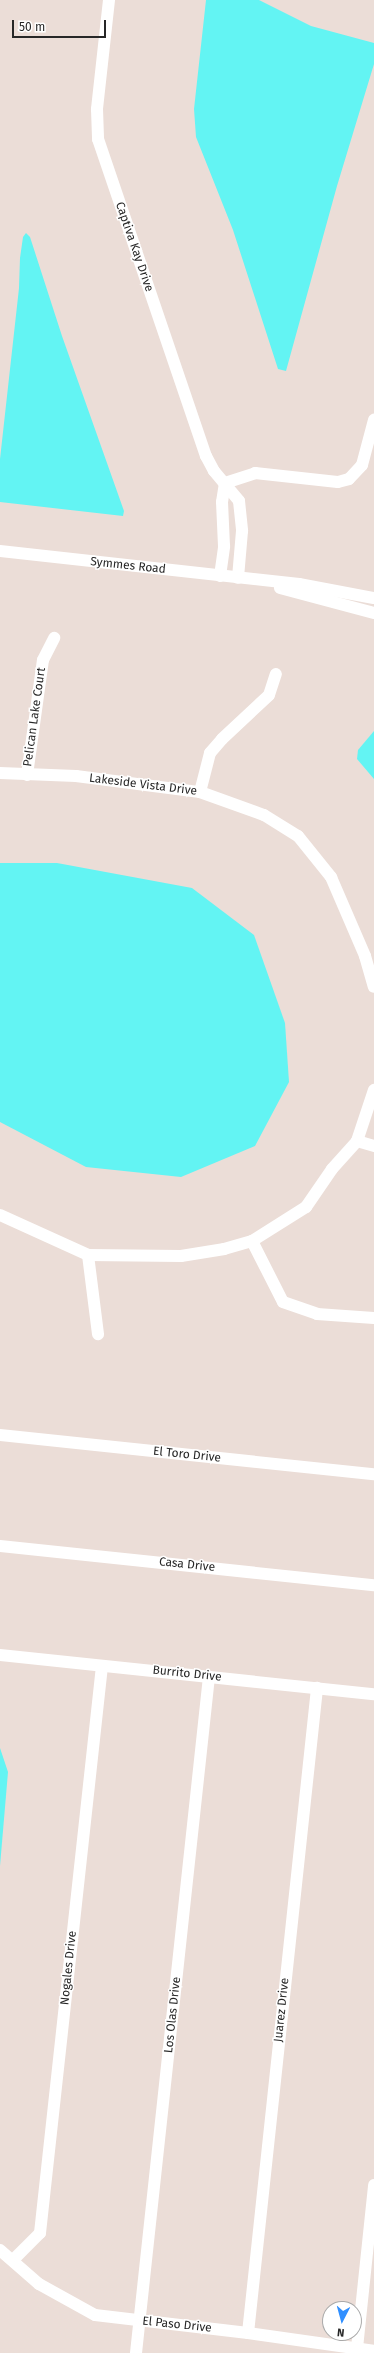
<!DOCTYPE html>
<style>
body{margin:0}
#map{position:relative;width:374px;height:2353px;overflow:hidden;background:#ebddd7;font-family:"Fira Sans",sans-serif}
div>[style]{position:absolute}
.water>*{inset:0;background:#63f4f3}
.minor>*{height:12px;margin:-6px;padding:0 6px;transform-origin:6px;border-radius:6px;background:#fff}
span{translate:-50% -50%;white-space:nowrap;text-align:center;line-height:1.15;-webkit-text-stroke:3px #fff;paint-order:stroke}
.street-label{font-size:12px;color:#272727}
.north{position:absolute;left:322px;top:2301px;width:40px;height:40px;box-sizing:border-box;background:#fff;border:1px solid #a9a9a9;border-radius:50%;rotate:186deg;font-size:11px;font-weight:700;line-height:16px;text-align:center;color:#272727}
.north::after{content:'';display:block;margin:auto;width:14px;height:18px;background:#308fff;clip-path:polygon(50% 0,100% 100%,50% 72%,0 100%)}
.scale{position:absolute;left:12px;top:20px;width:94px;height:18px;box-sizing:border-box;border:2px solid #272727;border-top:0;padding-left:5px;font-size:12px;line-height:14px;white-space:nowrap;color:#272727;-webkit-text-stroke:3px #fff;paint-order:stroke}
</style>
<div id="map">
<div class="water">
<i style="clip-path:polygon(206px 0,259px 0,311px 26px,374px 43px,374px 64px,337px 186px,286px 371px,278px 369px,233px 230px,196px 137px,194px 109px)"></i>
<i style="clip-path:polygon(26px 233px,30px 237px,62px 336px,124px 511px,123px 516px,0 502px,0 459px,19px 288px,20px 258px,23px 237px)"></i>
<i style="clip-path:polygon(374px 731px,374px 779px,357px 759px,358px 750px)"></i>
<i style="clip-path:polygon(0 863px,57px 863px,192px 888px,254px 935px,285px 1023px,289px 1082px,255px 1146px,181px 1177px,86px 1167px,0 1122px)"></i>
<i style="clip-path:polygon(0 1748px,8px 1772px,0 1866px)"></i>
</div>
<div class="minor">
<i style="left:109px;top:0;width:110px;rotate:96.3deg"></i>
<i style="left:97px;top:109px;width:30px;rotate:88deg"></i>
<i style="left:98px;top:139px;width:335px;rotate:71.2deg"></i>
<i style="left:206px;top:456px;width:17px;rotate:62deg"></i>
<i style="left:214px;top:471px;width:39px;rotate:50deg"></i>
<i style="left:239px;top:501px;width:30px;rotate:84deg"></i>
<i style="left:242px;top:531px;width:47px;rotate:94.9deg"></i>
<i style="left:225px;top:483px;width:32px;rotate:-18deg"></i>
<i style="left:255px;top:473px;width:83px;rotate:6.2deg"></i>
<i style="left:338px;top:482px;width:11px;rotate:-15deg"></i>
<i style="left:349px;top:479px;width:19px;rotate:-47deg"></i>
<i style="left:362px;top:465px;width:47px;rotate:-75.1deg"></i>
<i style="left:0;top:551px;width:301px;rotate:6.3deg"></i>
<i style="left:299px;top:584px;width:76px;rotate:10.6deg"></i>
<i style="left:220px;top:576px;width:30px;rotate:-82deg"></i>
<i style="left:224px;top:546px;width:44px;rotate:-92.6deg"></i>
<i style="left:222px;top:502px;width:19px;rotate:-81deg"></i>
<i style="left:280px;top:588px;width:97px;rotate:14.9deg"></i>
<i style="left:0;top:773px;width:76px;rotate:2.3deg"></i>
<i style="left:76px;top:776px;width:125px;rotate:7.4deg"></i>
<i style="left:200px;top:792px;width:68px;rotate:19.8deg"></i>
<i style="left:264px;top:815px;width:40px;rotate:32deg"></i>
<i style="left:298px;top:836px;width:53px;rotate:51.2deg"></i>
<i style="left:331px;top:877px;width:86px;rotate:66.7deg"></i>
<i style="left:365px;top:956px;width:32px;rotate:74deg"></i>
<i style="left:27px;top:775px;width:116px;rotate:-82.1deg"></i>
<i style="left:43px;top:660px;width:25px;rotate:-63deg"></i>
<i style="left:200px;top:792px;width:40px;rotate:-75.6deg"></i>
<i style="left:210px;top:753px;width:18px;rotate:-49deg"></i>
<i style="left:222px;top:739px;width:64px;rotate:-43.1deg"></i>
<i style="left:269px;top:695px;width:22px;rotate:-72deg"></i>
<i style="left:357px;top:1141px;width:18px;rotate:16deg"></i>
<i style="left:0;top:1215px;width:97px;rotate:24.4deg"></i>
<i style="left:88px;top:1255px;width:93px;rotate:0.6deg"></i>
<i style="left:181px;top:1256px;width:44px;rotate:-9.2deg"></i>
<i style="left:224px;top:1249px;width:29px;rotate:-16deg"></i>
<i style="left:252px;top:1241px;width:64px;rotate:-32.2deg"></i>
<i style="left:306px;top:1207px;width:46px;rotate:-55.6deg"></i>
<i style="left:332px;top:1169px;width:38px;rotate:-48deg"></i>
<i style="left:357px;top:1141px;width:54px;rotate:-71.6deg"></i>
<i style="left:252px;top:1241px;width:68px;rotate:63.1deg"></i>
<i style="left:283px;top:1302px;width:36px;rotate:19deg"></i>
<i style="left:317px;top:1314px;width:57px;rotate:4deg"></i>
<i style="left:88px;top:1255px;width:80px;rotate:82.8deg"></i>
<i style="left:0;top:1435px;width:376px;rotate:6deg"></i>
<i style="left:0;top:1546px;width:376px;rotate:6deg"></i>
<i style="left:0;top:1655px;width:376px;rotate:6deg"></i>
<i style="left:0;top:2250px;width:52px;rotate:41.1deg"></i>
<i style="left:39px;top:2284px;width:64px;rotate:29deg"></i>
<i style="left:95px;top:2315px;width:154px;rotate:6.7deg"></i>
<i style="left:248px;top:2333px;width:127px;rotate:8.1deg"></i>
<i style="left:13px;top:2260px;width:38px;rotate:-45deg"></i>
<i style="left:40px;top:2233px;width:570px;rotate:-83.76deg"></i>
<i style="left:248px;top:2333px;width:649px;rotate:-83.89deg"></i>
<i style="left:357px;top:2348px;width:164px;rotate:-84deg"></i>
<i style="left:136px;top:2353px;width:680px;rotate:-83.84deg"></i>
</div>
<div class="street-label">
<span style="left:134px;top:247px;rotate:71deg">Captiva Kay Drive</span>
<span style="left:128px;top:566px;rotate:6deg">Symmes Road</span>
<span style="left:35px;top:717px;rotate:-82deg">Pelican Lake Court</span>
<span style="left:143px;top:785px;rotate:7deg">Lakeside Vista Drive</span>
<span style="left:187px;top:1455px;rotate:6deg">El Toro Drive</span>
<span style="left:187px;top:1565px;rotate:6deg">Casa Drive</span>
<span style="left:187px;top:1674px;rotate:6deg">Burrito Drive</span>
<span style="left:69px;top:1968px;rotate:-84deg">Nogales Drive</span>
<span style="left:282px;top:2010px;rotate:-84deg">Juarez Drive</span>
<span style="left:173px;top:2015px;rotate:-84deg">Los Olas Drive</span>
<span style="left:177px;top:2325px;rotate:6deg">El Paso Drive</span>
</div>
<div class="north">N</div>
<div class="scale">50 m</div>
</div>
